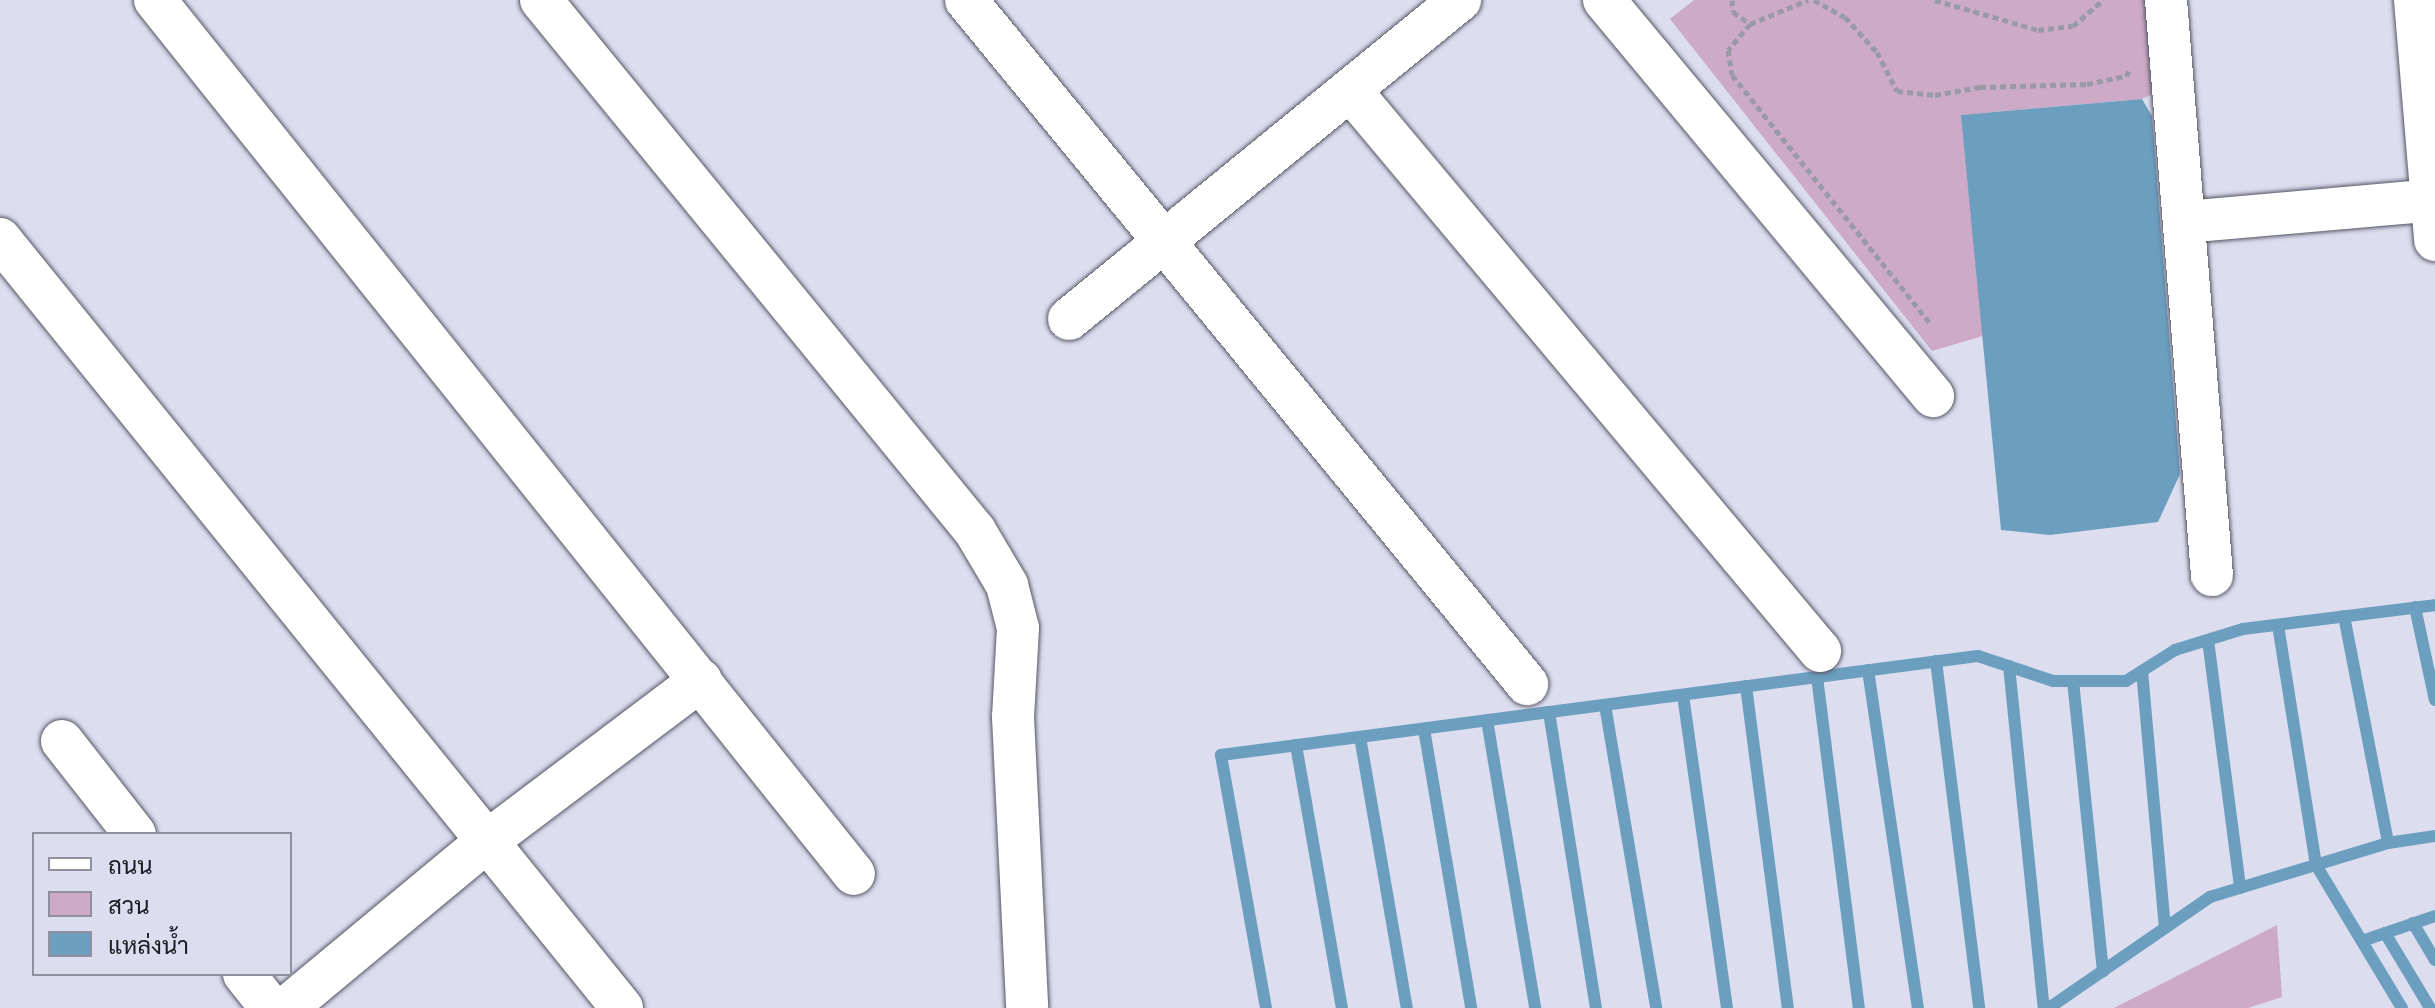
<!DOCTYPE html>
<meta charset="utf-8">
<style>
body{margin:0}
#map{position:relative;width:2435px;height:1008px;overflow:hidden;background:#dcddee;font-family:Raleway,Sarabun,sans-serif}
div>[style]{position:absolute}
.green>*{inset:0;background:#cdaac7}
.water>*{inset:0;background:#6b9ebf}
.stream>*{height:12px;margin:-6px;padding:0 6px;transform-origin:6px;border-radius:6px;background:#6b9ebf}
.path>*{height:5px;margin-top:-2.5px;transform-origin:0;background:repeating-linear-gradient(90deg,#9a9aa7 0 6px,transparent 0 10px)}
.roads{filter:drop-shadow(0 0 2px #565664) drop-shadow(0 0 2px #565664)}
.minor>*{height:42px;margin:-21px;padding:0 21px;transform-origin:21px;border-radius:21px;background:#fff}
span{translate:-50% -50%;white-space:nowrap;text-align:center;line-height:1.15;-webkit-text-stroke:7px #dcddee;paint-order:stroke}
.legend{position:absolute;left:32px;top:832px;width:260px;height:144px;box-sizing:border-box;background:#dcddee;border:2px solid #8f909c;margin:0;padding:10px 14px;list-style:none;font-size:24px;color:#1c1c22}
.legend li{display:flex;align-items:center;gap:16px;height:40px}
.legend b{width:40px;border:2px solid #8f909c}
</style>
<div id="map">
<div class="green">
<i style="clip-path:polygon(1694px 0,2148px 0,2155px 93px,2142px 99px,1962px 115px,1983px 336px,1932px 351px,1670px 19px)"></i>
<i style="clip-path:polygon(2277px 925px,2282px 997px,2248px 1008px,2114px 1008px)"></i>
</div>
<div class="water">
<i style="clip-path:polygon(2142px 99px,2152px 116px,2180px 474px,2158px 522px,2050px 535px,2001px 530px,1961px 115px)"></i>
</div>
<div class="stream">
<i style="left:2415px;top:607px;width:95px;rotate:77.9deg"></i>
<i style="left:2344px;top:616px;width:231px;rotate:79deg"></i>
<i style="left:2278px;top:625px;width:243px;rotate:81deg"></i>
<i style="left:2316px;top:865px;width:167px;rotate:59deg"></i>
<i style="left:2208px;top:640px;width:250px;rotate:82.6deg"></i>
<i style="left:1936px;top:661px;width:350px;rotate:82.9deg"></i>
<i style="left:2009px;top:666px;width:344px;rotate:84.2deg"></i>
<i style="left:1868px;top:670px;width:342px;rotate:81.6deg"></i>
<i style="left:2142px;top:671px;width:258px;rotate:84.9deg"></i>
<i style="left:1817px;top:677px;width:334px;rotate:82.8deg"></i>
<i style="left:2073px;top:681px;width:292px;rotate:84.1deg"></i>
<i style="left:1746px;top:686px;width:325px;rotate:82.6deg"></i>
<i style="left:1683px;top:695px;width:316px;rotate:82deg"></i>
<i style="left:1605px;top:705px;width:307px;rotate:80.4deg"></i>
<i style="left:1549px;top:712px;width:300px;rotate:81deg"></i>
<i style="left:1487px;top:720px;width:292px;rotate:80.5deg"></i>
<i style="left:1424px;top:729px;width:283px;rotate:80.4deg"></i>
<i style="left:1360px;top:737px;width:275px;rotate:80.2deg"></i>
<i style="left:1296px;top:745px;width:267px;rotate:80.1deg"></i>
<i style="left:2413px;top:923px;width:43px;rotate:59.3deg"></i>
<i style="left:2385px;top:933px;width:87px;rotate:59deg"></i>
<i style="left:2362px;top:941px;width:77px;rotate:-18.9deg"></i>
<i style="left:1266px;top:1008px;width:257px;rotate:-100.1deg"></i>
<i style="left:1221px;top:755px;width:763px;rotate:-7.45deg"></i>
<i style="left:1978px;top:656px;width:79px;rotate:18.4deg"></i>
<i style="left:2053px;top:681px;width:73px"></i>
<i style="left:2126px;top:681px;width:58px;rotate:-32.3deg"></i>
<i style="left:2175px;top:650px;width:71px;rotate:-17.2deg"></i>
<i style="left:2243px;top:629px;width:193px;rotate:-7.1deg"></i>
<i style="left:2049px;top:1008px;width:196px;rotate:-34.6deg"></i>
<i style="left:2210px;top:897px;width:186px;rotate:-16.9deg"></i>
<i style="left:2388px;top:843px;width:48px;rotate:-8.5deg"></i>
</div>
<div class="path">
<i style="left:1732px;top:0;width:12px;rotate:85deg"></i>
<i style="left:1733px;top:12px;width:21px;rotate:35deg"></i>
<i style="left:1750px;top:24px;width:63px;rotate:-22.5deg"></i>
<i style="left:1814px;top:0;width:35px;rotate:29deg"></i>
<i style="left:1845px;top:17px;width:47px;rotate:47.6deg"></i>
<i style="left:1877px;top:52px;width:44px;rotate:62.9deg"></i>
<i style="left:1897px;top:91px;width:38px;rotate:6deg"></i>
<i style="left:1935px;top:95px;width:46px;rotate:-10.1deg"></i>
<i style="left:1980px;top:87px;width:107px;rotate:-1.6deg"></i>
<i style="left:2087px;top:84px;width:40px;rotate:-12deg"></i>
<i style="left:2126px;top:76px;width:6px;rotate:-59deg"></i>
<i style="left:1935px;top:0;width:107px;rotate:16.2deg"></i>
<i style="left:2038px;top:30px;width:35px;rotate:-7deg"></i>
<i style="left:2073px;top:26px;width:40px;rotate:-41deg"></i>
<i style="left:1750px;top:24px;width:34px;rotate:130deg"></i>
<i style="left:1728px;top:50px;width:25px;rotate:81deg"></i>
<i style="left:1732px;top:75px;width:319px;rotate:51.4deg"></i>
</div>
<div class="roads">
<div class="minor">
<i style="left:155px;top:0;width:1119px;rotate:51.35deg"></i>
<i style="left:541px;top:0;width:686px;rotate:50.74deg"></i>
<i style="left:975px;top:531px;width:63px;rotate:59.3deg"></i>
<i style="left:1007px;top:585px;width:44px;rotate:75.7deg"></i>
<i style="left:1018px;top:628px;width:89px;rotate:93.2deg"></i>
<i style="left:1013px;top:717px;width:291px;rotate:87.2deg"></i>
<i style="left:966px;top:0;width:885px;rotate:50.64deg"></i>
<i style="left:1604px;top:0;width:515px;rotate:50.28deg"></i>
<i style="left:2166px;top:0;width:577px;rotate:85.43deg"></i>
<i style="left:2415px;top:0;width:241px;rotate:85.2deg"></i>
<i style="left:1350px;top:90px;width:732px;rotate:50.04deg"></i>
<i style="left:2184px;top:222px;width:252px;rotate:-5deg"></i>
<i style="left:0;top:239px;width:989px;rotate:51.03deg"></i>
<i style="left:1069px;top:319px;width:505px;rotate:-39.21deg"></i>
<i style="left:62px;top:741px;width:118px;rotate:51.9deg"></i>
<i style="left:244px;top:974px;width:43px;rotate:51.5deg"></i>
<i style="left:286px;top:1008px;width:260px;rotate:-39.7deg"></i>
<i style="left:486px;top:842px;width:269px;rotate:-37deg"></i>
</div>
</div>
<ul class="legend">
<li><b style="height:10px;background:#fff"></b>ถนน</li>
<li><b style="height:22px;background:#cdaac7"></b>สวน</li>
<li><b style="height:22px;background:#6b9ebf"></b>แหล่งน้ำ</li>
</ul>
</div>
